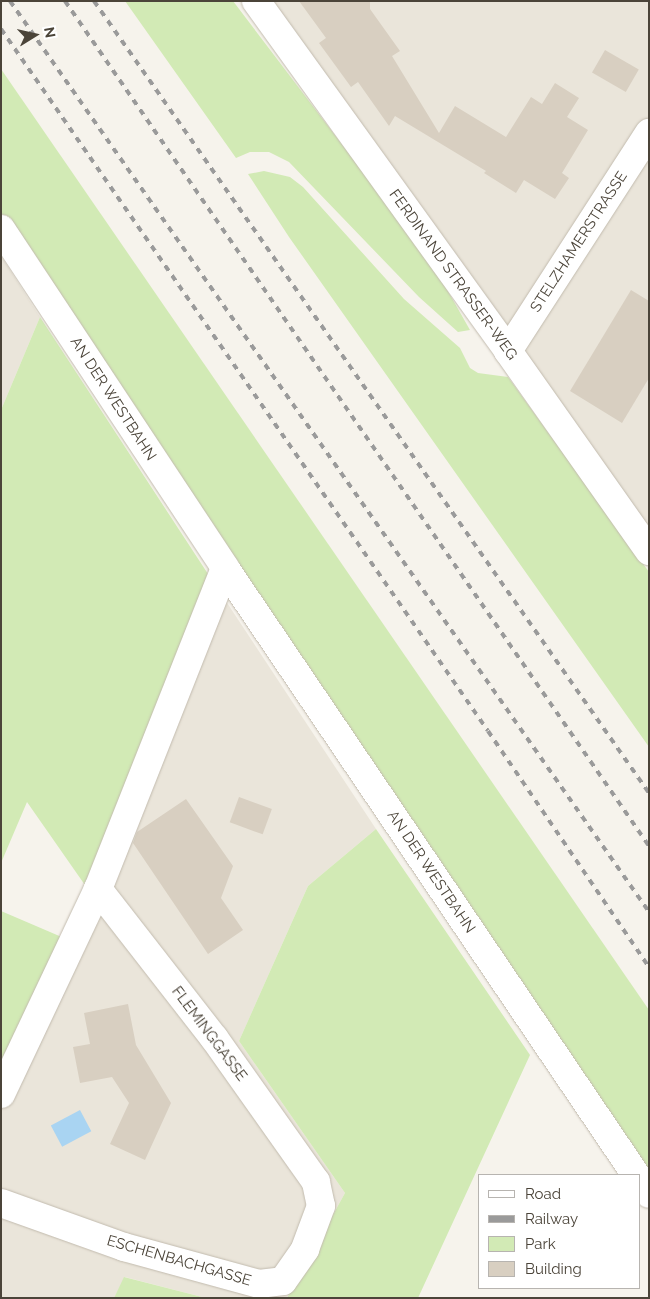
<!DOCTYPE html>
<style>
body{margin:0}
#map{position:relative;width:650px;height:1299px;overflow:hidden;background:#f6f3ec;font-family:Raleway,sans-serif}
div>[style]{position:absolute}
.residential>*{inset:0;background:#eae5da}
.green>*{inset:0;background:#d2eab5}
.water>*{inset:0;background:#a9d4f2;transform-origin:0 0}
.building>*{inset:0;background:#d8cfc1;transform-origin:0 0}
.roads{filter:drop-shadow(0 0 1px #c2bbae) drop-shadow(0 0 1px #c2bbae)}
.minor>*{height:28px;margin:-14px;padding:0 14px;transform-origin:14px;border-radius:14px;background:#fff}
.rail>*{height:4px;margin-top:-2px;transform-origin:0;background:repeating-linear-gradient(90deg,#9a9a9a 0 6px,transparent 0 12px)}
span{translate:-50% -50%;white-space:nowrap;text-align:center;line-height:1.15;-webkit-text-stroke:4.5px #fff;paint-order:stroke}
.street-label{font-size:15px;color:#4b4439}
.frame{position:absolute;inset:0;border:2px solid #4b4439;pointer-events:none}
.legend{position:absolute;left:478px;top:1174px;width:162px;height:115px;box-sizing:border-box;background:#fff;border:1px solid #b7b4b0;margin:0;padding:6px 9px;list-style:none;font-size:15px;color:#4b4439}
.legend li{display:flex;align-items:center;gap:10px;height:25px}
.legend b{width:25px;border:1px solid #b7b4b0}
.north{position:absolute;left:10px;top:10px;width:50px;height:50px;-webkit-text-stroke:4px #fff;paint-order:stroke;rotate:80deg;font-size:14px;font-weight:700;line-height:20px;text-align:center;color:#4b4439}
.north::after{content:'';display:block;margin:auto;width:18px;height:22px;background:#4b4439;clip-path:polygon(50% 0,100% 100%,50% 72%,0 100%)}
</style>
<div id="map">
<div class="residential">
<i style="clip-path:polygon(265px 1px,649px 1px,649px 533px)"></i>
<i style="clip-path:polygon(1px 256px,40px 317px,1px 410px)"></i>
<i style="clip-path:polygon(210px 577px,376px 829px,308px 886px,239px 1041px,345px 1193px,287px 1298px,206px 1298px,125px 1277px,114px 1298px,1px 1298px,1px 1069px,87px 888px)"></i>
</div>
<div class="green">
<i style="clip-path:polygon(125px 1px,233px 1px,404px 226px,441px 279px,470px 330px,458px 332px,419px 297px,289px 162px,269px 152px,250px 152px,236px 158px)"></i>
<i style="clip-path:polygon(1px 69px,649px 1010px,649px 1179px,123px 399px,1px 213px)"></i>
<i style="clip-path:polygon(264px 171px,290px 177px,303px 187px,404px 299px,460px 348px,470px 368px,478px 373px,508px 377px,649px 572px,649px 747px,289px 237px,248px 174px)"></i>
<i style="clip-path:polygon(40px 317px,210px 577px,87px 888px,27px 802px,1px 863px,1px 410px)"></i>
<i style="clip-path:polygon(376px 829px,530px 1055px,418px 1298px,287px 1298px,345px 1193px,239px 1041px,308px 886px)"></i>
<i style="clip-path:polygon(1px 911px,64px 938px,1px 1069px)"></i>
<i style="clip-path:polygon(124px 1277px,206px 1298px,114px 1298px)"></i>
</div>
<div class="water">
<i style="left:80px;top:1110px;width:24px;height:33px;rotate:62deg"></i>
</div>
<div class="building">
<i style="clip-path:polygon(299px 1px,370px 1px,370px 9px,400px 51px,392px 56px,439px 133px,455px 106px,506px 137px,531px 97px,542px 104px,555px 83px,579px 98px,567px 117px,588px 130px,562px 173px,569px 178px,555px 199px,524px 180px,516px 193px,484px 173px,486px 171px,395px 116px,389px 126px,358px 82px,351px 87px,319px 43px,326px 38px)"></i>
<i style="left:605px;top:50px;width:39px;height:26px;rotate:30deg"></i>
<i style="clip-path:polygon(631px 290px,649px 301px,649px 378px,622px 423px,570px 391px)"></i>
<i style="left:239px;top:797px;width:35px;height:27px;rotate:20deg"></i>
<i style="clip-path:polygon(186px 799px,233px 866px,221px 898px,243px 930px,208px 954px,133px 843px,137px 832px)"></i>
<i style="clip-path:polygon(128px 1004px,136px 1045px,171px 1103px,145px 1160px,110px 1144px,129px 1103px,112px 1077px,80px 1083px,73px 1047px,90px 1044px,84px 1013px)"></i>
</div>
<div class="roads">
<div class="minor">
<i style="left:256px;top:1px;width:431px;rotate:54.2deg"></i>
<i style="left:508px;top:351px;width:245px;rotate:54.8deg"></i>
<i style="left:1px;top:229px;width:406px;rotate:56.5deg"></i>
<i style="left:225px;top:568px;width:733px;rotate:55.9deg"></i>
<i style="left:508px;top:351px;width:260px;rotate:-57.1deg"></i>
<i style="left:1px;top:1094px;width:227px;rotate:-64.7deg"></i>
<i style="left:98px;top:889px;width:345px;rotate:-68.4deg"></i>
<i style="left:639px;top:1180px;width:17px;rotate:54deg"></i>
<i style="left:1px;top:1203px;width:131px;rotate:19.7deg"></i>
<i style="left:124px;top:1247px;width:140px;rotate:15.3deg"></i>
<i style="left:259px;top:1284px;width:24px;rotate:-7deg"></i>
<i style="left:283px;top:1281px;width:39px;rotate:-55deg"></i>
<i style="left:305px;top:1249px;width:46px;rotate:-69.6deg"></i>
<i style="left:321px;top:1206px;width:25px;rotate:-102deg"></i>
<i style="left:316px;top:1182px;width:176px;rotate:-125.3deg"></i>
<i style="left:214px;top:1038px;width:189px;rotate:-127.9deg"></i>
</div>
</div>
<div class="rail">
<i style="left:10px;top:1px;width:1113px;rotate:54.95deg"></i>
<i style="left:65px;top:1px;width:1027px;rotate:55.35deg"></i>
<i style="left:94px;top:1px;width:967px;rotate:54.98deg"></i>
<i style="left:1px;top:29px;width:854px;rotate:55.25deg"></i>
<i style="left:488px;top:731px;width:286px;rotate:55.7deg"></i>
</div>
<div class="street-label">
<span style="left:579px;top:242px;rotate:-57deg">STELZHAMERSTRASSE</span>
<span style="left:453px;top:275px;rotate:54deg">FERDINAND STRASSER-WEG</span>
<span style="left:113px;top:399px;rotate:57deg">AN DER WESTBAHN</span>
<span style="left:431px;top:872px;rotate:56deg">AN DER WESTBAHN</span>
<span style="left:209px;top:1034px;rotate:53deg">FLEMINGGASSE</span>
<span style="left:179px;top:1261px;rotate:16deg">ESCHENBACHGASSE</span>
</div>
<div class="frame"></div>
<ul class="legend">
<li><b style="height:6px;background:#fff"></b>Road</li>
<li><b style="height:6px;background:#9a9a9a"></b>Railway</li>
<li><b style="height:14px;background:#d2eab5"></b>Park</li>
<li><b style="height:14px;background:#d8cfc1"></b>Building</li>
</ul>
<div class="north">N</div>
</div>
